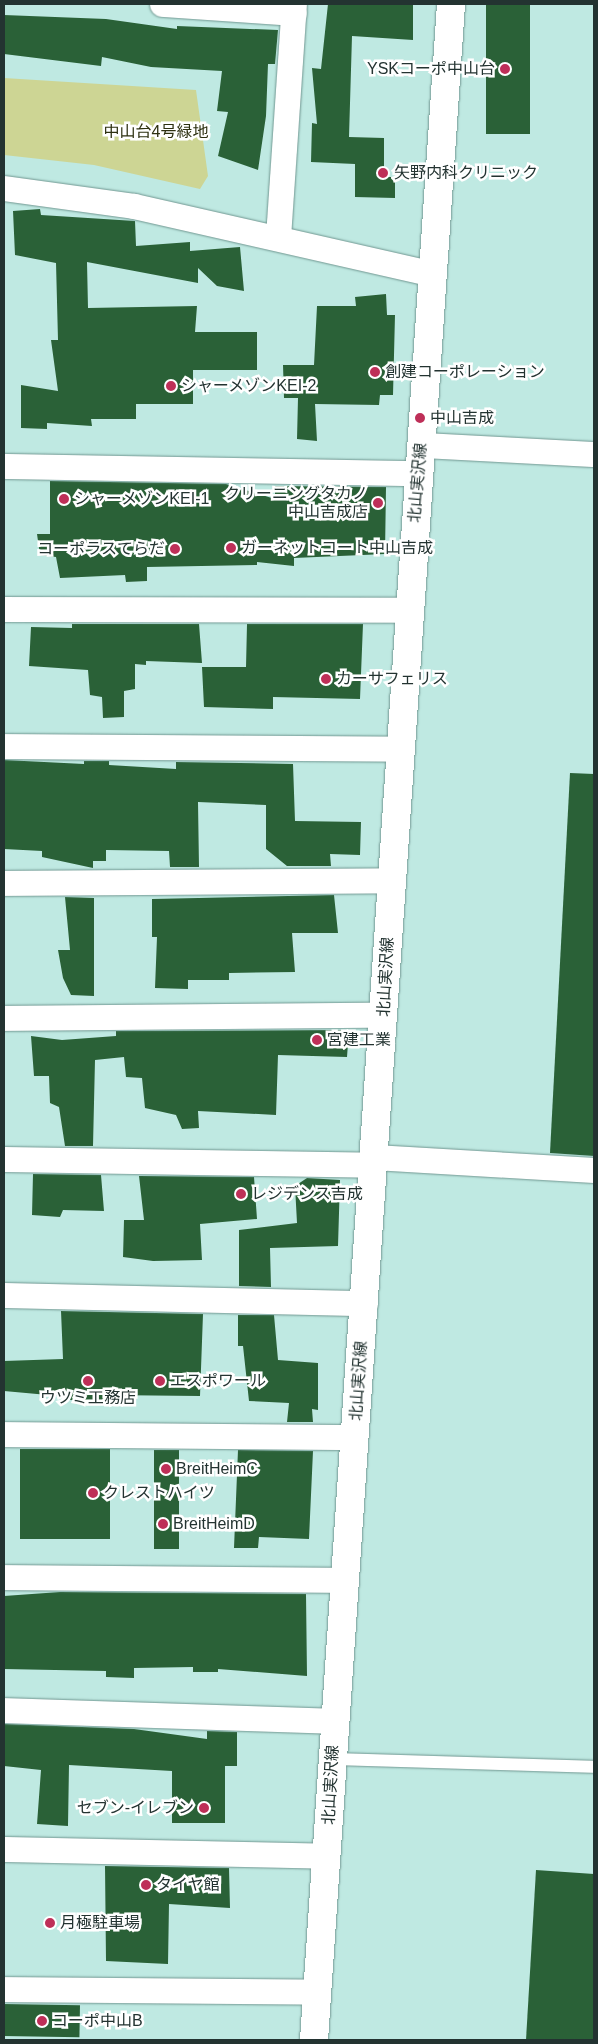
<!DOCTYPE html>
<meta charset="utf-8">
<style>
body{margin:0}
#map{position:relative;width:598px;height:2044px;overflow:hidden;background:#bfe9e2;font-family:Helvetica,"Noto Sans JP",sans-serif}
div>[style]{position:absolute}
.green>*{inset:0;background:#cdd594}
.building>*{inset:0;background:#2a6137;transform-origin:0 0}
.roads{filter:drop-shadow(0 0 1px #719791) drop-shadow(0 0 1px #719791)}
.service>*{height:12px;margin:-6px;padding:0 6px;transform-origin:6px;border-radius:6px;background:#fff}
.minor>*{height:25px;margin:-12.5px;padding:0 12.5px;transform-origin:12.5px;border-radius:12.5px;background:#fff}
.tertiary>*{height:28px;margin:-14px;padding:0 14px;transform-origin:14px;border-radius:14px;background:#fff}
.dots>*{width:14px;height:14px;translate:-50% -50%;box-sizing:border-box;border:2px solid #fff;border-radius:50%}
span{translate:-50% -50%;white-space:nowrap;text-align:center;line-height:1.15;-webkit-text-stroke:5px #fff;paint-order:stroke}
.poi-label{font-size:16px;color:#233331}
.right{translate:-100% -50%;text-align:right}
.left{translate:0 -50%;text-align:left}
.park-label{font-size:16px;color:#2d3011}
.street-label{font-size:16px;color:#233331}
.frame{position:absolute;inset:0;border:5px solid #233331;pointer-events:none}
</style>
<div id="map">
<div class="green">
<i style="clip-path:polygon(4px 78px,196px 90px,208px 176px,200px 189px,94px 165px,4px 155px)"></i>
</div>
<div class="building">
<i style="clip-path:polygon(328px 4px,413px 4px,413px 40px,352px 36px,349px 137px,384px 138px,384px 177px,395px 177px,395px 198px,355px 197px,355px 164px,311px 162px,312px 123px,317px 124px,312px 68px,321px 69px)"></i>
<i style="left:486px;top:4px;width:44px;height:130px"></i>
<i style="clip-path:polygon(4px 15px,106px 19px,177px 29px,177px 26px,278px 30px,275px 64px,268px 64px,266px 116px,258px 170px,218px 156px,228px 112px,217px 111px,222px 71px,151px 67px,102px 57px,101px 66px,4px 54px)"></i>
<i style="clip-path:polygon(40px 209px,41px 215px,135px 221px,136px 246px,190px 242px,190px 251px,240px 247px,244px 291px,217px 286px,198px 268px,198px 283px,87px 262px,88px 308px,197px 306px,195px 332px,257px 332px,257px 370px,193px 370px,193px 404px,136px 404px,136px 419px,91px 419px,92px 426px,47px 423px,47px 429px,21px 428px,21px 385px,58px 391px,51px 340px,58px 340px,56px 263px,15px 255px,13px 211px)"></i>
<i style="clip-path:polygon(386px 294px,387px 315px,395px 315px,393px 395px,380px 395px,379px 405px,315px 404px,317px 441px,297px 439px,298px 398px,284px 398px,283px 365px,314px 365px,317px 306px,356px 306px,355px 297px)"></i>
<i style="clip-path:polygon(50px 481px,226px 484px,275px 499px,275px 486px,386px 487px,385px 554px,294px 558px,294px 566px,257px 562px,257px 565px,147px 567px,147px 581px,126px 582px,125px 575px,60px 578px,56px 557px,40px 555px,37px 534px,50px 534px)"></i>
<i style="clip-path:polygon(72px 624px,199px 624px,202px 663px,146px 661px,146px 665px,135px 664px,135px 689px,124px 691px,124px 717px,103px 718px,102px 697px,90px 695px,88px 670px,29px 666px,31px 627px,72px 628px)"></i>
<i style="clip-path:polygon(247px 624px,363px 624px,360px 699px,273px 697px,273px 709px,204px 707px,202px 667px,246px 667px)"></i>
<i style="clip-path:polygon(4px 760px,84px 764px,84px 761px,109px 761px,109px 765px,176px 769px,176px 762px,293px 764px,295px 821px,361px 822px,360px 855px,330px 854px,331px 866px,287px 866px,266px 849px,266px 805px,198px 802px,199px 867px,170px 867px,169px 851px,106px 850px,106px 861px,93px 861px,93px 868px,42px 857px,42px 851px,4px 849px)"></i>
<i style="clip-path:polygon(570px 773px,594px 774px,594px 1156px,550px 1153px)"></i>
<i style="clip-path:polygon(334px 895px,338px 933px,292px 933px,295px 972px,229px 973px,229px 980px,188px 980px,188px 989px,155px 988px,157px 937px,152px 937px,152px 899px)"></i>
<i style="clip-path:polygon(65px 897px,94px 898px,94px 996px,71px 995px,63px 978px,58px 950px,70px 950px)"></i>
<i style="clip-path:polygon(349px 1030px,347px 1057px,278px 1055px,276px 1115px,198px 1111px,199px 1128px,182px 1129px,176px 1115px,145px 1108px,142px 1078px,126px 1077px,124px 1057px,95px 1060px,93px 1146px,65px 1146px,59px 1107px,50px 1103px,49px 1076px,34px 1076px,31px 1036px,62px 1040px,116px 1036px,116px 1031px)"></i>
<i style="clip-path:polygon(33px 1174px,101px 1175px,104px 1211px,63px 1210px,60px 1217px,32px 1215px)"></i>
<i style="clip-path:polygon(139px 1176px,254px 1177px,257px 1219px,200px 1224px,202px 1260px,153px 1261px,123px 1257px,124px 1220px,144px 1220px)"></i>
<i style="clip-path:polygon(307px 1178px,340px 1180px,338px 1246px,270px 1248px,271px 1287px,239px 1286px,239px 1230px,297px 1223px,295px 1186px)"></i>
<i style="clip-path:polygon(61px 1311px,203px 1314px,200px 1396px,106px 1395px,107px 1401px,70px 1400px,70px 1397px,4px 1391px,4px 1361px,63px 1359px)"></i>
<i style="clip-path:polygon(238px 1315px,274px 1315px,278px 1360px,318px 1363px,318px 1410px,312px 1409px,313px 1422px,287px 1422px,289px 1403px,249px 1401px,243px 1346px,238px 1346px)"></i>
<i style="left:20px;top:1449px;width:90px;height:90px"></i>
<i style="left:154px;top:1450px;width:25px;height:99px"></i>
<i style="clip-path:polygon(238px 1450px,313px 1451px,309px 1539px,259px 1537px,258px 1548px,234px 1548px)"></i>
<i style="clip-path:polygon(60px 1592px,306px 1594px,307px 1676px,218px 1669px,218px 1672px,193px 1672px,193px 1667px,134px 1668px,134px 1678px,106px 1677px,106px 1671px,4px 1669px,4px 1596px)"></i>
<i style="clip-path:polygon(4px 1724px,134px 1729px,207px 1739px,207px 1731px,237px 1732px,237px 1766px,225px 1766px,225px 1823px,172px 1823px,172px 1771px,69px 1765px,68px 1826px,37px 1824px,41px 1770px,4px 1766px)"></i>
<i style="clip-path:polygon(105px 1866px,229px 1868px,230px 1908px,169px 1904px,168px 1964px,106px 1961px)"></i>
<i style="clip-path:polygon(536px 1870px,594px 1874px,594px 2040px,526px 2040px)"></i>
<i style="left:4px;top:2004px;width:76px;height:32px;rotate:1deg"></i>
</div>
<div class="roads">
<div class="service">
<i style="left:332px;top:1759px;width:262px;rotate:1.7deg"></i>
</div>
<div class="minor">
<i style="left:162px;top:4px;width:132px;rotate:3.9deg"></i>
<i style="left:4px;top:188px;width:131px;rotate:7.9deg"></i>
<i style="left:134px;top:206px;width:307px;rotate:12.8deg"></i>
<i style="left:278px;top:237px;width:234px;rotate:-86.1deg"></i>
<i style="left:422px;top:445px;width:172px;rotate:3deg"></i>
<i style="left:4px;top:466px;width:415px;rotate:1deg"></i>
<i style="left:4px;top:609px;width:404px;rotate:0.1deg"></i>
<i style="left:4px;top:746px;width:395px;rotate:0.4deg"></i>
<i style="left:4px;top:883px;width:388px;rotate:-0.4deg"></i>
<i style="left:4px;top:1018px;width:380px;rotate:-0.5deg"></i>
<i style="left:374px;top:1157px;width:220px;rotate:3.4deg"></i>
<i style="left:4px;top:1159px;width:370px;rotate:0.9deg"></i>
<i style="left:4px;top:1295px;width:361px;rotate:1.3deg"></i>
<i style="left:4px;top:1434px;width:351px;rotate:0.5deg"></i>
<i style="left:4px;top:1577px;width:340px;rotate:0.5deg"></i>
<i style="left:4px;top:1710px;width:330px;rotate:1.9deg"></i>
<i style="left:4px;top:1849px;width:323px;rotate:1.2deg"></i>
<i style="left:4px;top:1989px;width:313px;rotate:0.5deg"></i>
</div>
<div class="tertiary">
<i style="left:314px;top:2040px;width:2041px;rotate:-86.15deg"></i>
</div>
</div>
<div class="dots">
<i style="left:505px;top:69px;background:#be2f58"></i>
<i style="left:383px;top:173px;background:#be2f58"></i>
<i style="left:375px;top:372px;background:#be2f58"></i>
<i style="left:171px;top:386px;background:#be2f58"></i>
<i style="left:420px;top:418px;background:#be2f58"></i>
<i style="left:64px;top:499px;background:#be2f58"></i>
<i style="left:378px;top:503px;background:#be2f58"></i>
<i style="left:231px;top:548px;background:#be2f58"></i>
<i style="left:175px;top:549px;background:#be2f58"></i>
<i style="left:326px;top:679px;background:#be2f58"></i>
<i style="left:317px;top:1040px;background:#be2f58"></i>
<i style="left:241px;top:1194px;background:#be2f58"></i>
<i style="left:88px;top:1381px;background:#be2f58"></i>
<i style="left:160px;top:1381px;background:#be2f58"></i>
<i style="left:166px;top:1469px;background:#be2f58"></i>
<i style="left:93px;top:1493px;background:#be2f58"></i>
<i style="left:163px;top:1524px;background:#be2f58"></i>
<i style="left:204px;top:1808px;background:#be2f58"></i>
<i style="left:146px;top:1885px;background:#be2f58"></i>
<i style="left:50px;top:1923px;background:#be2f58"></i>
<i style="left:42px;top:2021px;background:#be2f58"></i>
</div>
<div class="poi-label">
<span class="right" style="left:495px;top:69px">YSKコーポ中山台</span>
<span class="left" style="left:394px;top:173px">矢野内科クリニック</span>
<span class="left" style="left:385px;top:372px">創建コーポレーション</span>
<span class="left" style="left:181px;top:386px">シャーメゾンKEI-2</span>
<span class="left" style="left:430px;top:418px">中山吉成</span>
<span class="right" style="left:368px;top:503px">クリーニングタカノ<br>中山吉成店</span>
<span class="left" style="left:74px;top:499px">シャーメゾンKEI-1</span>
<span class="left" style="left:241px;top:548px">ガーネットコート中山吉成</span>
<span class="right" style="left:165px;top:549px">コーポラスてらだ</span>
<span class="left" style="left:336px;top:679px">カーサフェリス</span>
<span class="left" style="left:327px;top:1040px">宮建工業</span>
<span class="left" style="left:251px;top:1194px">レジデンス吉成</span>
<span class="left" style="left:170px;top:1381px">エスポワール</span>
<span style="left:88px;top:1398px">ウツミ工務店</span>
<span class="left" style="left:176px;top:1469px">BreitHeimC</span>
<span class="left" style="left:103px;top:1493px">クレストハイツ</span>
<span class="left" style="left:173px;top:1524px">BreitHeimD</span>
<span class="right" style="left:194px;top:1808px">セブン-イレブン</span>
<span class="left" style="left:156px;top:1885px">タイヤ館</span>
<span class="left" style="left:60px;top:1923px">月極駐車場</span>
<span class="left" style="left:52px;top:2021px">コーポ中山B</span>
</div>
<div class="park-label">
<span style="left:156px;top:132px">中山台4号緑地</span>
</div>
<div class="street-label">
<span style="left:418px;top:483px;rotate:-85deg">北山実沢線</span>
<span style="left:386px;top:977px;rotate:-87deg">北山実沢線</span>
<span style="left:359px;top:1381px;rotate:-86deg">北山実沢線</span>
<span style="left:331px;top:1785px;rotate:-87deg">北山実沢線</span>
</div>
<div class="frame"></div>
</div>
